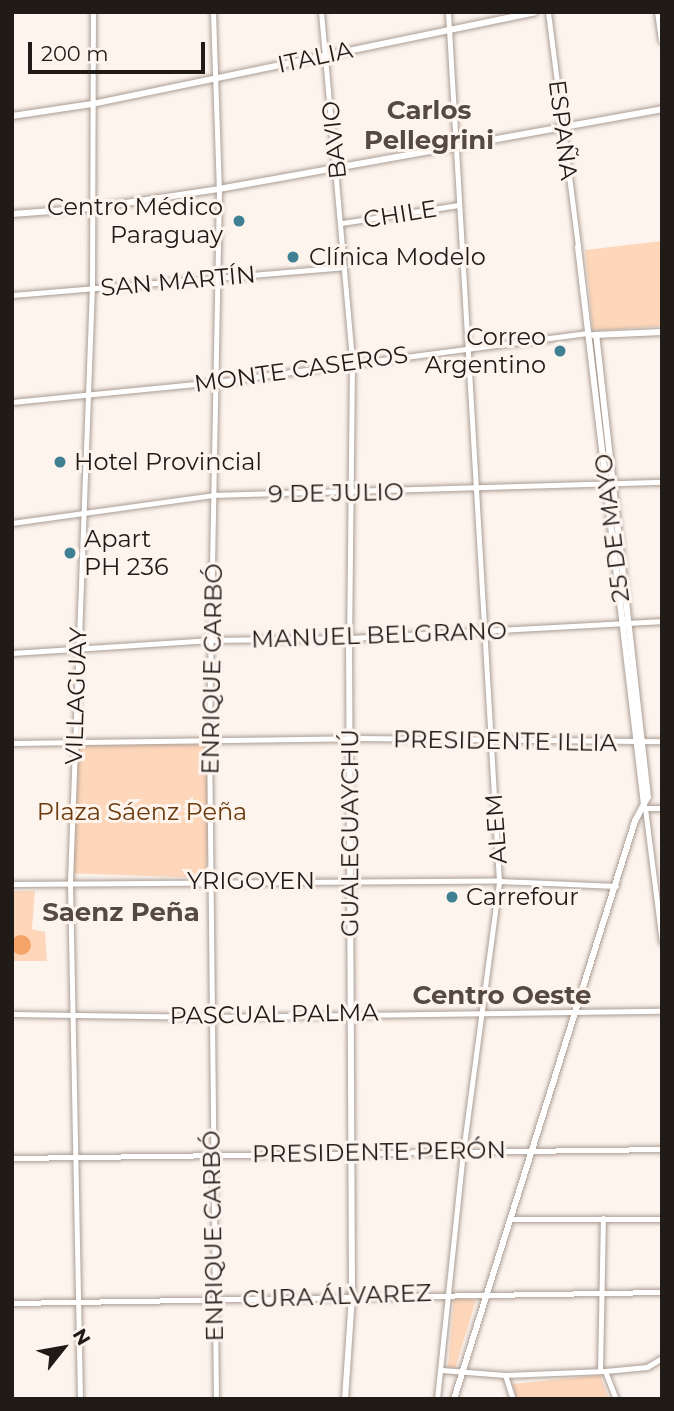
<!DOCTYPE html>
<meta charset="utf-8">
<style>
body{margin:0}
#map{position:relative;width:674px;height:1411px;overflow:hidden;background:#fdf4ee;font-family:Montserrat,sans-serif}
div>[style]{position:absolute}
.green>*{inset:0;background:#fed7bb;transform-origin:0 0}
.water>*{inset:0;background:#f4a469}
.round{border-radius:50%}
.roads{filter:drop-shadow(0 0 2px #aa9d93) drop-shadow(0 0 2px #aa9d93)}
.minor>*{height:5px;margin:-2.5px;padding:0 2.5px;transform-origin:2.5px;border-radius:2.5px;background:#fff}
.tertiary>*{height:6px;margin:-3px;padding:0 3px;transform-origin:3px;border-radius:3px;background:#fff}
.dots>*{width:19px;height:19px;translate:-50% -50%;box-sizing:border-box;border:4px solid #fdf4ee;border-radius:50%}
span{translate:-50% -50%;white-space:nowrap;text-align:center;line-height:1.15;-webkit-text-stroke:6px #fdf4ee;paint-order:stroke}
.street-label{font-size:24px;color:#201b17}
.poi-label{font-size:24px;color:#201b17}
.right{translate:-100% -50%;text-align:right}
.left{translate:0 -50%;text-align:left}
.park-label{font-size:24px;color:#6c3a0c}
.neighbourhood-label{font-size:26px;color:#554941;font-weight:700}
.frame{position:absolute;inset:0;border:14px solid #201b17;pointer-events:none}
.north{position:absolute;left:28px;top:1313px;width:70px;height:70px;-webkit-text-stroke:5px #fdf4ee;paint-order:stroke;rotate:59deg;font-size:19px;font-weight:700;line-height:28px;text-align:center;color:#201b17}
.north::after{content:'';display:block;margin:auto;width:24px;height:32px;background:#201b17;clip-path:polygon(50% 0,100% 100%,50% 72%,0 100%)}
.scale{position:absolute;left:28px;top:42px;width:177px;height:32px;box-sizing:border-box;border:4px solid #201b17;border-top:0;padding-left:9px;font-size:21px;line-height:24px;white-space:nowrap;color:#201b17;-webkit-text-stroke:5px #fdf4ee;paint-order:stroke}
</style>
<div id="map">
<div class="green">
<i style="clip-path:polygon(662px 241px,662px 326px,593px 331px,585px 250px)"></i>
<i style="left:211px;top:745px;width:133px;height:135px;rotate:92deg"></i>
<i style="clip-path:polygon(12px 891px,35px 891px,32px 929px,45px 932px,47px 961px,12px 961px)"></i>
<i style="clip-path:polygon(454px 1298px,476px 1300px,455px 1369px,448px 1367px)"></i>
<i style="clip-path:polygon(600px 1375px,609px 1399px,517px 1399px,512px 1384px)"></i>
</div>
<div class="water">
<i class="round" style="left:11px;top:935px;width:20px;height:20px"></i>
</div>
<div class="roads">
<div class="minor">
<i style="left:213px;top:12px;width:177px;rotate:88.1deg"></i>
<i style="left:219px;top:189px;width:543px;rotate:91.06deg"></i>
<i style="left:209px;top:732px;width:667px;rotate:89.4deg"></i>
<i style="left:321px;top:12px;width:351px;rotate:84.9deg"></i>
<i style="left:352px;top:362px;width:276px;rotate:90.6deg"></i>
<i style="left:548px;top:12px;width:237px;rotate:82.7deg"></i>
<i style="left:342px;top:223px;width:117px;rotate:-8.8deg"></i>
<i style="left:12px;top:295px;width:333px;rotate:-4.8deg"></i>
<i style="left:12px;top:402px;width:205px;rotate:-5.6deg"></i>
<i style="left:216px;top:382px;width:376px;rotate:-7.5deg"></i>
<i style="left:12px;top:523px;width:204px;rotate:-7.9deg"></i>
<i style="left:214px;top:495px;width:448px;rotate:-1.7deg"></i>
<i style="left:12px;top:653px;width:200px;rotate:-3.7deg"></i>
<i style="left:212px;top:640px;width:137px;rotate:-0.8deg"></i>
<i style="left:349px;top:638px;width:313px;rotate:-3.1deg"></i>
<i style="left:12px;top:743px;width:344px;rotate:-0.8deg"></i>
<i style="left:356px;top:738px;width:306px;rotate:0.6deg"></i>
<i style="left:662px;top:808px;width:17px;rotate:180deg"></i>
<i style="left:645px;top:808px;width:135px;rotate:82.8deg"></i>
<i style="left:12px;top:884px;width:487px;rotate:-0.4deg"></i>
<i style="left:499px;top:881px;width:117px;rotate:2.4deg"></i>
<i style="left:12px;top:1014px;width:198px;rotate:0.9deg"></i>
<i style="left:210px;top:1017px;width:452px;rotate:-0.8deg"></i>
<i style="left:12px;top:1158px;width:650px;rotate:-0.79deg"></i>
<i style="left:512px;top:1219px;width:150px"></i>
<i style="left:12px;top:1303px;width:650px;rotate:-0.97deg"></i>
<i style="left:442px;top:1370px;width:63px;rotate:4.5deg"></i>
<i style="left:505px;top:1375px;width:100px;rotate:-2.3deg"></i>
<i style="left:605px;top:1371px;width:42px;rotate:-5.4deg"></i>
<i style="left:647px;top:1367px;width:17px;rotate:-31deg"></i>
<i style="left:600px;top:1371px;width:153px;rotate:-88.9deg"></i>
<i style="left:605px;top:1371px;width:30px;rotate:69deg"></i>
<i style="left:505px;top:1375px;width:25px;rotate:72deg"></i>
<i style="left:80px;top:1399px;width:518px;rotate:-91.11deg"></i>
<i style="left:70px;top:881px;width:593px;rotate:-87.88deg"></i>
<i style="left:92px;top:288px;width:276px;rotate:-89.8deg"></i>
<i style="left:437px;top:1399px;width:248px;rotate:-84deg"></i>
<i style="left:463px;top:1152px;width:273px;rotate:-82.4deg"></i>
<i style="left:499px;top:881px;width:870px;rotate:-93.36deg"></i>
</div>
<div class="tertiary">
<i style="left:658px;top:12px;width:29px;rotate:82deg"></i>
<i style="left:12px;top:116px;width:81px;rotate:-8.5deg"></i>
<i style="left:92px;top:104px;width:452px;rotate:-11.7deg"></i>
<i style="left:12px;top:214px;width:80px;rotate:-4.3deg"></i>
<i style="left:92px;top:208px;width:128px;rotate:-8.5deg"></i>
<i style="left:219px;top:189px;width:450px;rotate:-10.2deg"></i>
<i style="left:578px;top:247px;width:562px;rotate:83.25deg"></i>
<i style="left:594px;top:335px;width:68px;rotate:-2.5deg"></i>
<i style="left:345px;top:1399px;width:103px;rotate:-86.1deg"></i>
<i style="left:352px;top:1296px;width:658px;rotate:-90.26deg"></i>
<i style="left:454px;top:1399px;width:606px;rotate:-72.61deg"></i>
<i style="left:635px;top:821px;width:27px;rotate:-62deg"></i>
<i style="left:648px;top:797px;width:465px;rotate:-96.4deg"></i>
</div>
</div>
<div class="dots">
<i style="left:239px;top:221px;background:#408093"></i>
<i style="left:293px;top:257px;background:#408093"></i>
<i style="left:560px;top:351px;background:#408093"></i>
<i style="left:60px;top:462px;background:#408093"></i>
<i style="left:70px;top:553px;background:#408093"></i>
<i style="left:452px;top:897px;background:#408093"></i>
</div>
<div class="street-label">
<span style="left:315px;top:57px;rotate:-12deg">ITALIA</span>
<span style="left:563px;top:130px;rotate:83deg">ESPAÑA</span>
<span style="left:334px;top:140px;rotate:-96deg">BAVIO</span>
<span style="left:400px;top:214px;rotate:-9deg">CHILE</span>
<span style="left:178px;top:281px;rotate:-5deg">SAN MARTÍN</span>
<span style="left:301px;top:369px;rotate:-8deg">MONTE CASEROS</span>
<span style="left:336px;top:493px;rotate:-1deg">9 DE JULIO</span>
<span style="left:612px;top:528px;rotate:-97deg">25 DE MAYO</span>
<span style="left:379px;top:635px;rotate:-2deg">MANUEL BELGRANO</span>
<span style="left:212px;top:669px;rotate:-89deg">ENRIQUE CARBÓ</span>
<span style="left:76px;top:696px;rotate:-88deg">VILLAGUAY</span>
<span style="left:505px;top:741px;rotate:1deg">PRESIDENTE ILLIA</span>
<span style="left:496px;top:829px;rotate:-94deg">ALEM</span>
<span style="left:350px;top:833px;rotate:-90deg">GUALEGUAYCHÚ</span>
<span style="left:251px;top:881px">YRIGOYEN</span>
<span style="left:274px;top:1014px;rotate:-1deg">PASCUAL PALMA</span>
<span style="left:379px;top:1152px;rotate:-1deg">PRESIDENTE PERÓN</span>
<span style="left:213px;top:1236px;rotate:-91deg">ENRIQUE CARBÓ</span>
<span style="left:337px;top:1296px;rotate:-2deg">CURA ÁLVAREZ</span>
</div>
<div class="poi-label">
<span class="right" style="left:223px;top:221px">Centro Médico<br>Paraguay</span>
<span class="left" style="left:309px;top:257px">Clínica Modelo</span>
<span class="right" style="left:546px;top:351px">Correo<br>Argentino</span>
<span class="left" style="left:74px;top:462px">Hotel Provincial</span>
<span class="left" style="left:84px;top:553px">Apart<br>PH 236</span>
<span class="left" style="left:466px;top:897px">Carrefour</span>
</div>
<div class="park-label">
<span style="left:142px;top:812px">Plaza Sáenz Peña</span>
</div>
<div class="neighbourhood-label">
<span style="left:429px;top:126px">Carlos<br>Pellegrini</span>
<span style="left:121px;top:913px">Saenz Peña</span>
<span style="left:502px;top:996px">Centro Oeste</span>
</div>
<div class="frame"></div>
<div class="north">N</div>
<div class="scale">200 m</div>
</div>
